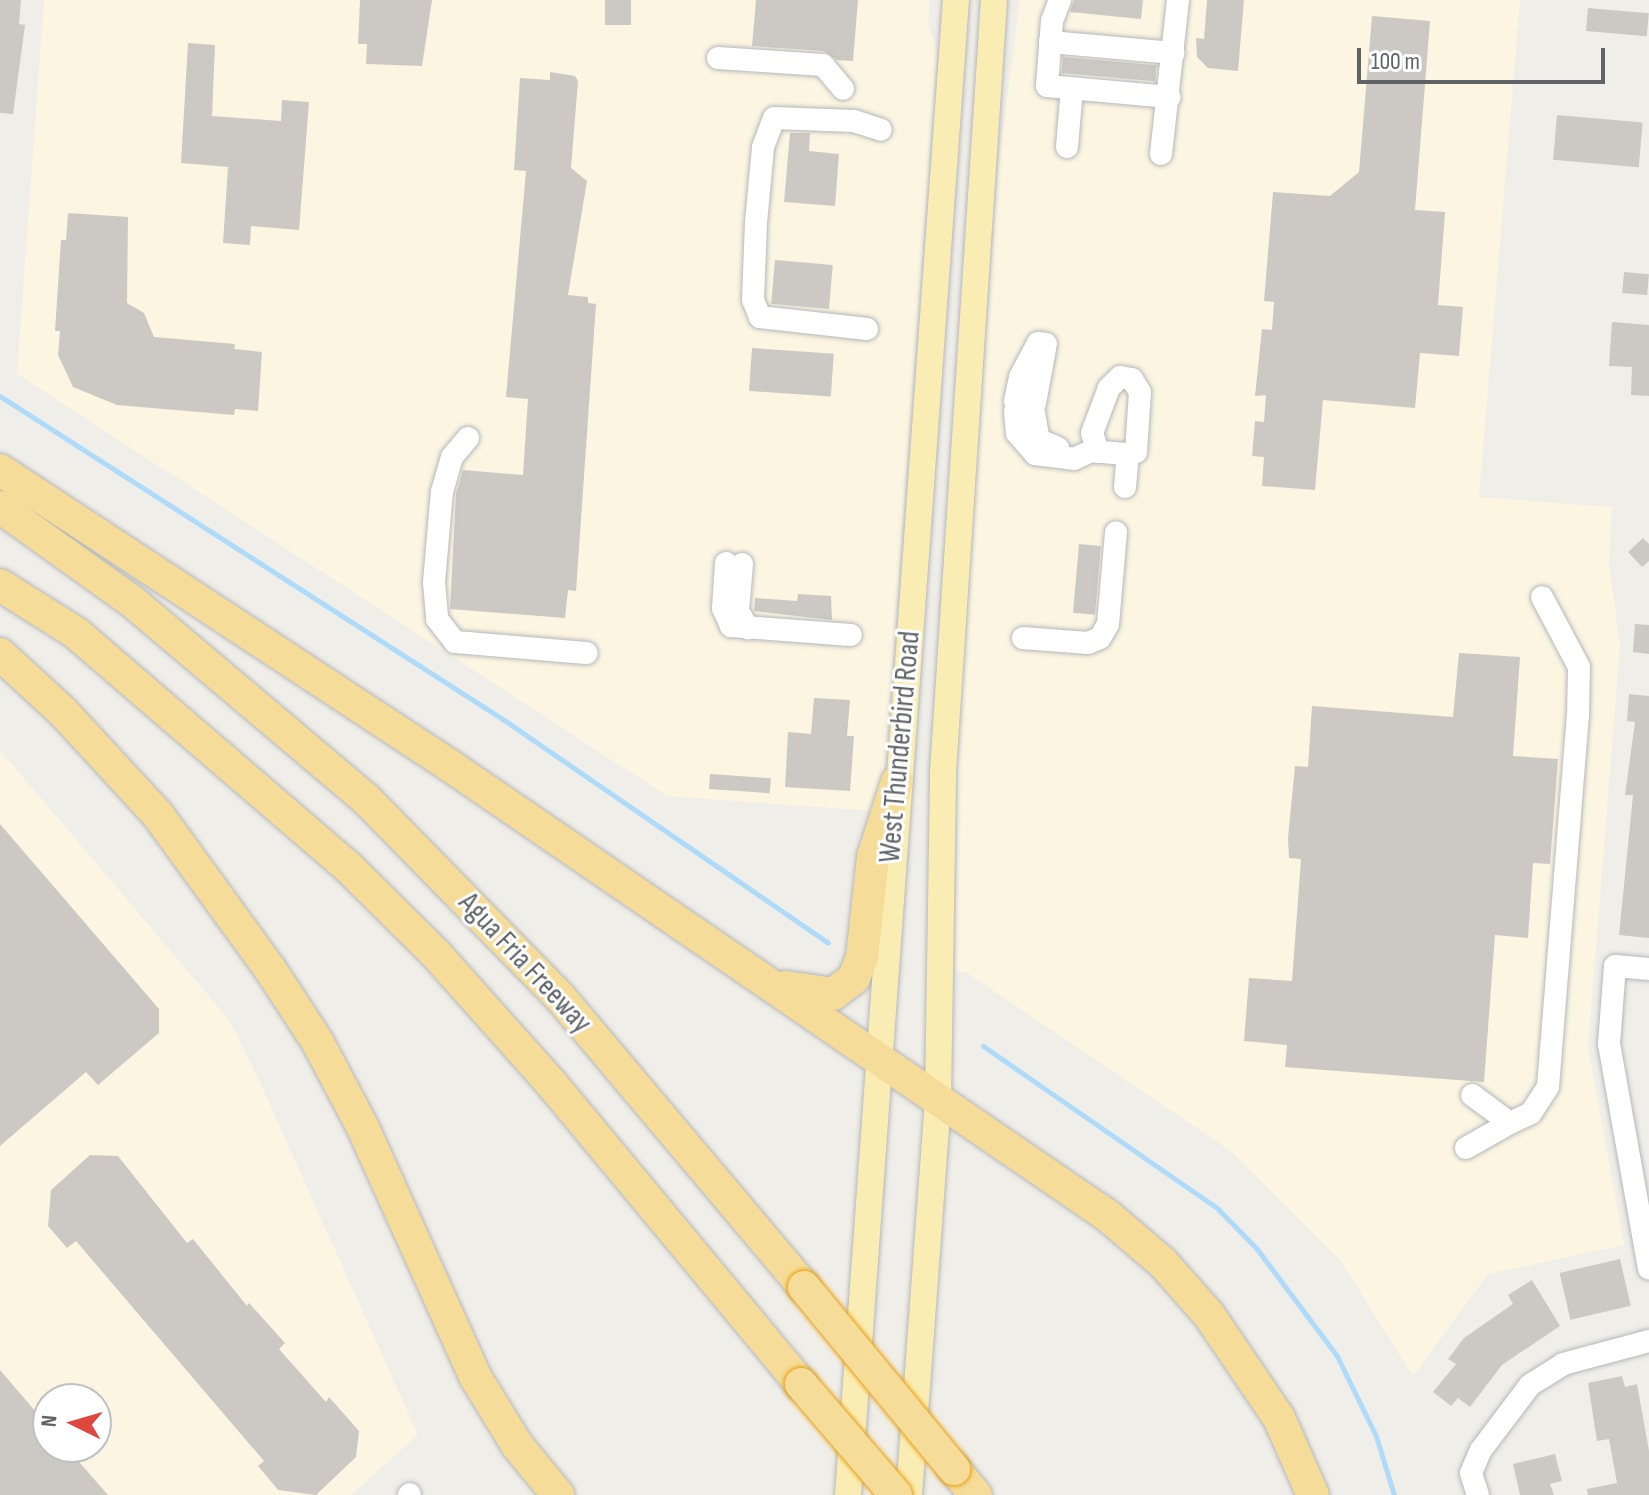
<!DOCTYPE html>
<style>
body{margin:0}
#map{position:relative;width:1649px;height:1495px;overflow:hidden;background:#f0eee8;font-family:"Sofia Sans Condensed",sans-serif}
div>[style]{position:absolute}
.commercial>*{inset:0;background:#fcf5e1}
.stream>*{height:5px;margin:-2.5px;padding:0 2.5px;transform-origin:2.5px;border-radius:2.5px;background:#afdbfa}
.building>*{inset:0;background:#ccc9c4;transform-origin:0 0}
.roads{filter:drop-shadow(0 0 2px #b5b8bb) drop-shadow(0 0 2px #b5b8bb)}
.minor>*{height:22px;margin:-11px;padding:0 11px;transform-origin:11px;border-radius:11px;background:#fff}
.major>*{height:26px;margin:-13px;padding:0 13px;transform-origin:13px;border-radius:13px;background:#faedb4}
.highway>*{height:32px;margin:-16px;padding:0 16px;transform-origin:16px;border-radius:16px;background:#f6dc99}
.bridges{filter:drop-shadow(0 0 2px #e9a010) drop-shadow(0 0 2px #e9a010)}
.highway-bridge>*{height:32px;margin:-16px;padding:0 16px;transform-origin:16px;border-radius:16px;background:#f6dc99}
span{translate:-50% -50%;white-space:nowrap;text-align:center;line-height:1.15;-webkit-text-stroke:6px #fff;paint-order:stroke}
.street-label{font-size:30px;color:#5f6367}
.north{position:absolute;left:32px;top:1383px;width:80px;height:80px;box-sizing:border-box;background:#fff;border:2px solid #bfc1c2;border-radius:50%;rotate:275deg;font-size:22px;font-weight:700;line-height:32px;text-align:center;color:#5f6367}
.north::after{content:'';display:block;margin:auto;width:28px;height:36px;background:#de4840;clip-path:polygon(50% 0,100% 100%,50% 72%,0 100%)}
.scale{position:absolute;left:1357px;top:48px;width:248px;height:36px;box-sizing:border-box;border:4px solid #5f6367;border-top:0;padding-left:10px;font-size:24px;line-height:28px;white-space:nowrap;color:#5f6367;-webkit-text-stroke:6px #fff;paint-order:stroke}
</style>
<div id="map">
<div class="commercial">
<i style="clip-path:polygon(44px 0,930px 0,928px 25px,937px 51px,883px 785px,872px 811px,667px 796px,17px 374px)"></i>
<i style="clip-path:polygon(1020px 0,1520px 0,1479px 497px,1612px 507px,1609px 563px,1620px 646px,1588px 1048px,1624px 1245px,1488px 1274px,1413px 1376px,1340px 1260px,1229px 1150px,966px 972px,955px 972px,958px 746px,973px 519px,998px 169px)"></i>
<i style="clip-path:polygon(evenodd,0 750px,230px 1021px,258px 1078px,418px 1435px,351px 1495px,0 1495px,0 750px,48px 1399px,96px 1399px,96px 1447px,48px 1447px,48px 1399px)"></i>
</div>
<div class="stream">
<i style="left:0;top:396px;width:599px;rotate:32.74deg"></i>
<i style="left:504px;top:720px;width:393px;rotate:34.5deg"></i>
<i style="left:983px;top:1046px;width:286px;rotate:34.7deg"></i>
<i style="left:1218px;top:1209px;width:56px;rotate:45.7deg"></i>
<i style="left:1257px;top:1249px;width:134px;rotate:53.2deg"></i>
<i style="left:1337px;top:1356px;width:89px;rotate:64deg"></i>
<i style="left:1376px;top:1436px;width:62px;rotate:73deg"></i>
</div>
<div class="building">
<i style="clip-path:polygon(0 0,21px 0,19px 24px,25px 25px,13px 114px,0 113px)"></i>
<i style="clip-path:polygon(360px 0,432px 0,422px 66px,366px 64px,367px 44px,358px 44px)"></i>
<i style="left:605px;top:0;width:26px;height:25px"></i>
<i style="clip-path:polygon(756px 0,858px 0,853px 61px,837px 60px,824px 51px,752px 46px)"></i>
<i style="clip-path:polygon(1074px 0,1143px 0,1141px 19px,1070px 12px)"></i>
<i style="clip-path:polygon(1207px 0,1244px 0,1238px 71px,1208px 68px,1197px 57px,1196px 38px,1204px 39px)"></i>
<i style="left:1588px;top:8px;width:61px;height:23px;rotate:5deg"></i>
<i style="clip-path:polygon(1372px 16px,1430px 21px,1415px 210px,1445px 212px,1438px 305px,1463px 307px,1459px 356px,1420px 353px,1415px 408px,1323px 400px,1315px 490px,1262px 486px,1264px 457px,1252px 456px,1255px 421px,1264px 422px,1266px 395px,1255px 396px,1262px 329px,1272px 330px,1274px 302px,1264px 301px,1273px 192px,1330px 196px,1359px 172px)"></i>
<i style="clip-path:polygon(188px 43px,215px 45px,212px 116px,281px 121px,282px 100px,309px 102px,299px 230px,251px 226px,250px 245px,223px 243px,228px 167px,181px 163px)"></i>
<i style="left:1063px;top:57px;width:94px;height:16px;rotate:5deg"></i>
<i style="clip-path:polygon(550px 72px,575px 76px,578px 81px,571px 168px,587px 181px,568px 295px,588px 297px,588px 303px,596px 304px,576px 591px,568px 590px,565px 618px,450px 609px,456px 494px,463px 470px,523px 475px,528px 399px,506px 397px,526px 171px,514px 170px,520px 78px,550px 80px)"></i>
<i style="left:1557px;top:115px;width:86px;height:45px;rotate:5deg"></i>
<i style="clip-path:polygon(790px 133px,810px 133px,809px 151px,839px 154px,835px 206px,784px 202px)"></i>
<i style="clip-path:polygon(68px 213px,128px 217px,127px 303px,144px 313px,154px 337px,235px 344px,234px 349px,262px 352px,258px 411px,235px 409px,234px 415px,117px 405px,73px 387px,58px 355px,60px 331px,55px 331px,61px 240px,66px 240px)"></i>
<i style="left:775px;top:260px;width:58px;height:44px;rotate:5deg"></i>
<i style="left:1624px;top:272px;width:25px;height:21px;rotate:5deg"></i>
<i style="clip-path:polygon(1612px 322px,1649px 325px,1649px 396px,1631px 395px,1632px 367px,1609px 366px)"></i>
<i style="left:752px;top:348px;width:82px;height:43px;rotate:4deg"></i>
<i style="clip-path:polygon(1643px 538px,1649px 544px,1649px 561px,1642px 567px,1628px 552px)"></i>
<i style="left:1079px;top:544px;width:22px;height:69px;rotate:5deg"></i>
<i style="clip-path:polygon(798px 594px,831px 596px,832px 620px,754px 611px,755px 598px,797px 601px)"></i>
<i style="clip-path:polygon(1635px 624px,1649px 625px,1649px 654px,1633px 652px)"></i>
<i style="clip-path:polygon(1459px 653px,1520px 657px,1513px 756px,1558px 759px,1550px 864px,1533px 863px,1528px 938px,1495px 935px,1484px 1082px,1285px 1067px,1287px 1045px,1244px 1041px,1249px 978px,1292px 981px,1301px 859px,1289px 858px,1288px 838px,1295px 766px,1308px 767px,1312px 706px,1453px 717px)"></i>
<i style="clip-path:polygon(1629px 694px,1649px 696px,1649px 938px,1619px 935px,1633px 795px,1625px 795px,1635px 722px,1627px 721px)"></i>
<i style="clip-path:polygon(814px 698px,850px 700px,847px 736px,854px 736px,850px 791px,785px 787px,788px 732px,811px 734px)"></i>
<i style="left:710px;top:774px;width:61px;height:15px;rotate:4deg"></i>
<i style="clip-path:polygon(0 824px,159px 1009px,159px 1033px,98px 1085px,86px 1072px,0 1146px)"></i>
<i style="clip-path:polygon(90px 1155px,118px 1156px,187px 1243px,193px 1239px,247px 1306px,249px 1303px,285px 1343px,279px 1349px,326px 1402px,329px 1397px,359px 1431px,356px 1457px,316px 1495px,278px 1490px,258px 1466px,264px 1461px,76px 1241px,67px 1248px,48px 1226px,51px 1190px)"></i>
<i style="left:1620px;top:1259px;width:48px;height:62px;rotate:77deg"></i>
<i style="clip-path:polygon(1532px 1280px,1560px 1326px,1502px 1365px,1470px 1407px,1458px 1398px,1451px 1406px,1433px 1392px,1456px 1364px,1448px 1359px,1464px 1338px,1513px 1304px,1508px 1295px)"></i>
<i style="clip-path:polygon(0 1370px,48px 1426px,48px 1447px,66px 1447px,108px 1495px,0 1495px)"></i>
<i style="clip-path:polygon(1622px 1376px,1625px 1387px,1637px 1384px,1649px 1451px,1649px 1495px,1588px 1495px,1587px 1489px,1617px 1483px,1609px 1439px,1597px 1441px,1588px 1383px)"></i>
<i style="clip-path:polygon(1555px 1454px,1562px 1481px,1550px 1484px,1554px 1495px,1520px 1495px,1513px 1464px)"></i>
</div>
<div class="roads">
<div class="minor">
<i style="left:1060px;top:0;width:22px;rotate:111deg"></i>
<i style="left:1052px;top:21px;width:65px;rotate:94.4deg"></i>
<i style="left:1047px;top:86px;width:123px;rotate:5.1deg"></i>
<i style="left:1050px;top:42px;width:124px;rotate:5.1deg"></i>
<i style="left:718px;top:58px;width:105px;rotate:3.8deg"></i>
<i style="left:823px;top:65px;width:31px;rotate:50deg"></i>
<i style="left:1067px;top:147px;width:59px;rotate:-85.2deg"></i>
<i style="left:1161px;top:154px;width:155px;rotate:-83.7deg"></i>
<i style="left:867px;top:329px;width:108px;rotate:-173.6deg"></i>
<i style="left:760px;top:317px;width:18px;rotate:-112deg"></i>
<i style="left:753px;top:300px;width:77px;rotate:-87.8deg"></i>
<i style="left:756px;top:223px;width:76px;rotate:-84.7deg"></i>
<i style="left:763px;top:147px;width:31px;rotate:-69deg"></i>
<i style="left:774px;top:118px;width:80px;rotate:2.1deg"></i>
<i style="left:854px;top:121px;width:28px;rotate:18deg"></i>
<i style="left:1015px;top:401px;width:25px;rotate:-78deg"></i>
<i style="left:1020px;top:377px;width:38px;rotate:-62deg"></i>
<i style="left:1038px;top:343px;width:8px;rotate:7deg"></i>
<i style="left:1035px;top:403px;width:55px;rotate:-79.5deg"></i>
<i style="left:1015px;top:411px;width:22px;rotate:85deg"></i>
<i style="left:1017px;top:433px;width:28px;rotate:49deg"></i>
<i style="left:1035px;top:454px;width:39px;rotate:7deg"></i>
<i style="left:1074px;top:459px;width:19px;rotate:-25deg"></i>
<i style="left:1091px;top:451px;width:37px;rotate:5deg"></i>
<i style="left:1128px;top:454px;width:8px;rotate:-14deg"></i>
<i style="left:1136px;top:452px;width:60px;rotate:-86.2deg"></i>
<i style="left:1140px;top:392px;width:15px;rotate:-122deg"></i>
<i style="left:1132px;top:379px;width:12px;rotate:-171deg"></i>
<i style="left:1120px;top:377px;width:16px;rotate:135deg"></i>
<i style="left:1109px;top:388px;width:48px;rotate:110.7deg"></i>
<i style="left:1092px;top:433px;width:20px;rotate:72deg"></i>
<i style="left:1034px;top:413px;width:27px;rotate:80deg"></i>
<i style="left:1039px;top:440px;width:21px;rotate:23deg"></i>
<i style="left:468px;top:438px;width:25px;rotate:130deg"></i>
<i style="left:452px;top:457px;width:35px;rotate:106deg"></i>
<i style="left:442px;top:491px;width:91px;rotate:95deg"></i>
<i style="left:434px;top:582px;width:37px;rotate:85deg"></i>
<i style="left:437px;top:619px;width:29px;rotate:52deg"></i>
<i style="left:455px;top:642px;width:132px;rotate:4.8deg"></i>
<i style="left:1125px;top:487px;width:33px;rotate:-85deg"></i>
<i style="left:726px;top:563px;width:45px;rotate:93.8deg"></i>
<i style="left:723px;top:608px;width:20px;rotate:66deg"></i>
<i style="left:731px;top:626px;width:120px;rotate:4.3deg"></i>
<i style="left:742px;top:564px;width:47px;rotate:94.9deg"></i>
<i style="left:738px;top:611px;width:20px;rotate:60deg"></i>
<i style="left:1023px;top:638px;width:65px;rotate:4.4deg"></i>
<i style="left:1088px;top:643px;width:13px;rotate:-23deg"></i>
<i style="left:1100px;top:638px;width:16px;rotate:-60deg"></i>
<i style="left:1108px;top:624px;width:92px;rotate:-85deg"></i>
<i style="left:1649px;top:969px;width:34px;rotate:-175deg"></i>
<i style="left:1615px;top:966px;width:78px;rotate:94.4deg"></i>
<i style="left:1609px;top:1044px;width:228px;rotate:79.9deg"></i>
<i style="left:1510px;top:1123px;width:23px;rotate:-25deg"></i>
<i style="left:1531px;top:1113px;width:31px;rotate:-57deg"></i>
<i style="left:1548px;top:1087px;width:372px;rotate:-85.4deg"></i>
<i style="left:1578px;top:716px;width:49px;rotate:-88.8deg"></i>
<i style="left:1579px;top:667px;width:79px;rotate:-117.9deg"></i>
<i style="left:1466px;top:1148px;width:51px;rotate:-29.6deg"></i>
<i style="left:1510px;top:1123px;width:47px;rotate:-143.6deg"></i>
<i style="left:409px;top:1495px;width:1px;rotate:-45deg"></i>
<i style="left:1478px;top:1495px;width:23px;rotate:-108deg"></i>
<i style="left:1471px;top:1473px;width:25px;rotate:-67deg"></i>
<i style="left:1481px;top:1450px;width:81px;rotate:-53deg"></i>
<i style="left:1530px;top:1385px;width:39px;rotate:-32deg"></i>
<i style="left:1563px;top:1364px;width:89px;rotate:-15deg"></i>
</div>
<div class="major">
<i style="left:848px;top:1495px;width:1499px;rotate:-85.87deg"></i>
<i style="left:909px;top:1495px;width:398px;rotate:-85.8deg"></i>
<i style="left:938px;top:1098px;width:326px;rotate:-89.1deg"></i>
<i style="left:943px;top:772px;width:774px;rotate:-86.22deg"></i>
</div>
<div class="highway">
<i style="left:0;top:470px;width:537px;rotate:33.31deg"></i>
<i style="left:449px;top:765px;width:799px;rotate:34.39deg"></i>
<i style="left:1108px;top:1216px;width:72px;rotate:40.5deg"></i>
<i style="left:1163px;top:1263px;width:69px;rotate:48.5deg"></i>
<i style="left:1209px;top:1315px;width:125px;rotate:55.8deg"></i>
<i style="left:1279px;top:1418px;width:84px;rotate:66.2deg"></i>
<i style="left:0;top:507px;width:165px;rotate:35.6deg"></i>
<i style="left:134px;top:603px;width:304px;rotate:40.2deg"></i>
<i style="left:366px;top:799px;width:276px;rotate:45.6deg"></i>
<i style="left:559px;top:996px;width:380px;rotate:49.9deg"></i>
<i style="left:0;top:585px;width:90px;rotate:32.3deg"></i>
<i style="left:76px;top:633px;width:356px;rotate:40.7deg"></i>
<i style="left:346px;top:865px;width:127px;rotate:44.7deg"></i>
<i style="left:436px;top:954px;width:173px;rotate:48.3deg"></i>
<i style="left:551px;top:1083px;width:391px;rotate:50.3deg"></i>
<i style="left:0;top:654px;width:86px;rotate:42.6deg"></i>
<i style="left:63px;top:712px;width:140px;rotate:47.3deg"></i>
<i style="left:158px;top:815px;width:190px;rotate:54deg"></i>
<i style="left:270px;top:969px;width:86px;rotate:56.9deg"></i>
<i style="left:317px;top:1041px;width:98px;rotate:62.1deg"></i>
<i style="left:363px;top:1128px;width:274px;rotate:65.7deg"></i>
<i style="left:476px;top:1378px;width:79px;rotate:58.5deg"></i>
<i style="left:517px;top:1445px;width:65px;rotate:50.6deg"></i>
<i style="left:786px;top:987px;width:48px;rotate:8.5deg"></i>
<i style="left:833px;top:994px;width:26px;rotate:-37deg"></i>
<i style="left:854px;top:978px;width:22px;rotate:-69deg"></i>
<i style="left:862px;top:957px;width:101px;rotate:-83.7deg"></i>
<i style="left:873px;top:857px;width:79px;rotate:-72.3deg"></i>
<i style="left:954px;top:1469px;width:34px;rotate:50deg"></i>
</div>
</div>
<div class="bridges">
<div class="highway-bridge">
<i style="left:804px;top:1287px;width:236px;rotate:50.5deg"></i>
<i style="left:801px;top:1384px;width:146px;rotate:49.4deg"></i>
</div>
</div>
<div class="street-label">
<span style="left:900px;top:747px;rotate:-85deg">West Thunderbird Road</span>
<span style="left:525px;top:963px;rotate:47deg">Agua Fria Freeway</span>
</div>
<div class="north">N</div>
<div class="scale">100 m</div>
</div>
